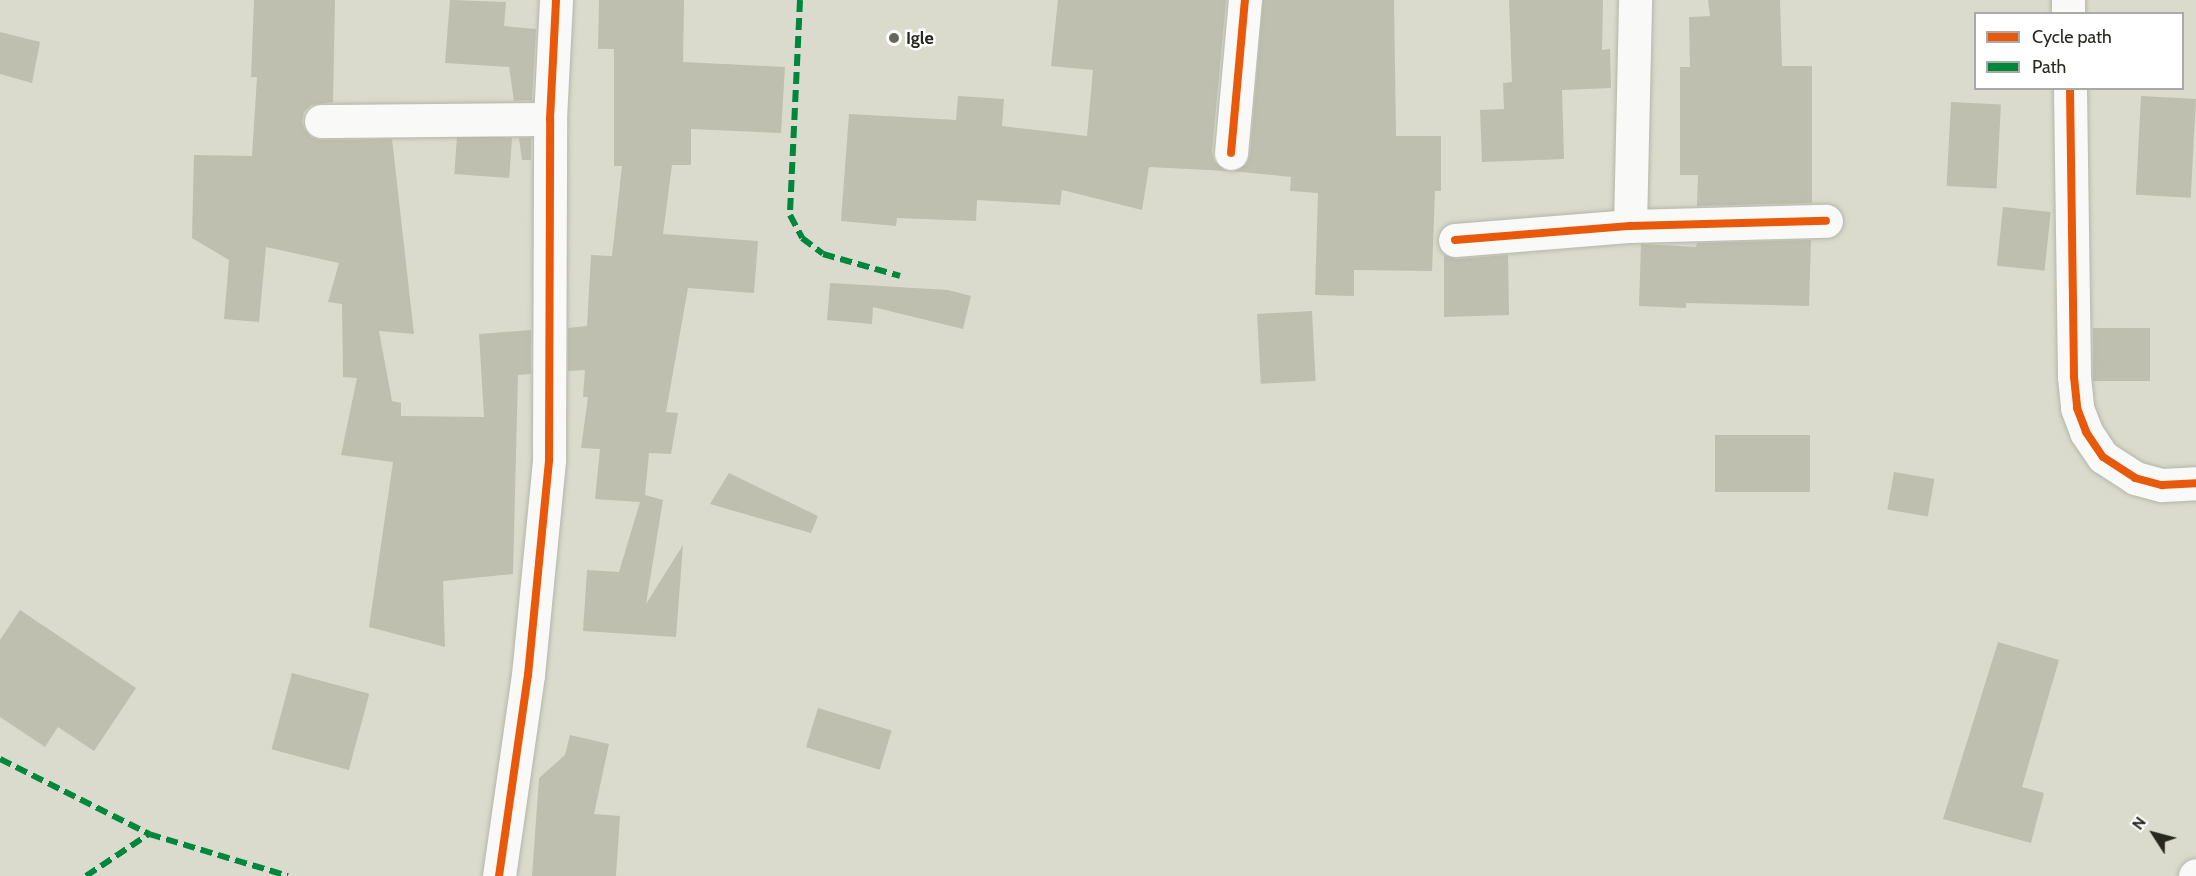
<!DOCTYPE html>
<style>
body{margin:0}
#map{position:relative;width:2196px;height:876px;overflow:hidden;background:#dadbcc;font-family:Cabin,sans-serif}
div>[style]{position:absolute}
.building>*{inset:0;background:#bebfae;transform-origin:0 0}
.roads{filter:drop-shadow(0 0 2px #b5b6aa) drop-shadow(0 0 2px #b5b6aa)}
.minor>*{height:33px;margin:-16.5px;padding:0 16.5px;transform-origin:16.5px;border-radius:16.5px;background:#f9faf7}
.quiet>*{height:6px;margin-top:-3px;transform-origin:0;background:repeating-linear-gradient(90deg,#00873e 0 12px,transparent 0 18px)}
.cycleway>*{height:8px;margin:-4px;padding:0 4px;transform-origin:4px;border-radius:4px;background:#e8590c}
.dots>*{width:16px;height:16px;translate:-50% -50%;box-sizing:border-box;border:3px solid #fff;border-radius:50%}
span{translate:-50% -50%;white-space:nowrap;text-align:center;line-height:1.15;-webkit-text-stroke:5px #fff;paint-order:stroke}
.poi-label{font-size:18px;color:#27281e;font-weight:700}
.left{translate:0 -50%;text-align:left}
.legend{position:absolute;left:1974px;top:12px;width:210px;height:78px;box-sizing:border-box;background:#fff;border:2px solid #a9a9a5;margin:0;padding:8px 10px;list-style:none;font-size:18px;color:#27281e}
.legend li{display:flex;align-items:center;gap:12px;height:30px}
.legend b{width:30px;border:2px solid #a9a9a5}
.north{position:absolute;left:2124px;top:804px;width:60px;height:60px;-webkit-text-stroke:4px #fff;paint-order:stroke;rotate:306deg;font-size:16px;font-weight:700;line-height:24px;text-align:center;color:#27281e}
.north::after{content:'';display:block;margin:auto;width:21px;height:27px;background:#27281e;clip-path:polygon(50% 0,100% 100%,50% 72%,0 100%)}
</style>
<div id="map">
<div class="building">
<i style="clip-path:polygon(254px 0,335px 0,333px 102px,311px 105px,304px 112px,302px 122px,305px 130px,311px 137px,321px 140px,392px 139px,414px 334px,379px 331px,392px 401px,401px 403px,401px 416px,484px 417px,479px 334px,531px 330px,531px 374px,518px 375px,513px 574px,443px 581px,445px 647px,369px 627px,393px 462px,341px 455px,357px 378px,343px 377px,342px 304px,328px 302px,339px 263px,266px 247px,259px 322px,224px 319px,229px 260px,192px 238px,194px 155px,252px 156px,257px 77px,251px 77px)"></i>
<i style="clip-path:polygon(450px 0,506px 2px,504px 26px,536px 29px,532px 100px,514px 101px,509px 67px,445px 63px)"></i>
<i style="clip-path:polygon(599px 0,684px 0,683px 62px,785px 67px,781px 133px,691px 129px,691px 165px,672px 165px,663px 234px,758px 241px,754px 293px,688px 288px,666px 412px,678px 413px,671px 454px,649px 453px,645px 495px,663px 500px,646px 604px,683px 545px,676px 637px,583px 631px,587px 570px,619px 572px,640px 502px,595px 499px,600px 449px,581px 448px,588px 397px,583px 397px,585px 370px,568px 371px,568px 328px,587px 326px,591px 255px,612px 256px,622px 166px,614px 166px,614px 49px,598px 49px)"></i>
<i style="clip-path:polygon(1058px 0,1226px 0,1212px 151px,1214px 161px,1227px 171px,1149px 167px,1142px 210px,1062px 190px,1060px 205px,977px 200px,976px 221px,897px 218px,896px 226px,841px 221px,849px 114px,956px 120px,958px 96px,1004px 99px,1002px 126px,1087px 136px,1093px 70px,1051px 66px)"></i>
<i style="clip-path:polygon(1263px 0,1394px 0,1396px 136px,1441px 136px,1441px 191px,1435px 191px,1432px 271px,1354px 270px,1354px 296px,1315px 295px,1318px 193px,1290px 191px,1291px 177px,1232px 171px,1246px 164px,1250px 155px)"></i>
<i style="clip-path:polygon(1509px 0,1603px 0,1602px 50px,1610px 49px,1611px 88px,1562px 90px,1564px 159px,1482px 162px,1480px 110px,1504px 109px,1503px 83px,1512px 82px)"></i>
<i style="clip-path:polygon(1708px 0,1780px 0,1782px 66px,1812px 66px,1812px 203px,1697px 206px,1698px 175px,1680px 175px,1680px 67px,1690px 67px,1689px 17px,1710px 16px)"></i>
<i style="clip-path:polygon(0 32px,40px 42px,32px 83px,0 74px)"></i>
<i style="left:2141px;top:96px;width:55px;height:99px;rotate:3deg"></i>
<i style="left:1951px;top:102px;width:50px;height:84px;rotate:3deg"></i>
<i style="left:512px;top:138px;width:40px;height:55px;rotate:94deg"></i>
<i style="clip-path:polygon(519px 138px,531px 138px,531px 160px,522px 160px)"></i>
<i style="left:2003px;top:207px;width:48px;height:59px;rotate:6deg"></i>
<i style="clip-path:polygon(1811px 240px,1809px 306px,1686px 303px,1686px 308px,1639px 306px,1641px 244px,1696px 247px,1697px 243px)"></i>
<i style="clip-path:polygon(1444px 255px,1456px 259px,1508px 255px,1509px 315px,1444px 317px)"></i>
<i style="clip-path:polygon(830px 283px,948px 290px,971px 296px,963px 329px,873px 307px,872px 324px,827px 320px)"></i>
<i style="left:1312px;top:311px;width:70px;height:55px;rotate:87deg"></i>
<i style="left:2093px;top:328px;width:57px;height:53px"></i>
<i style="left:1715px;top:435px;width:95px;height:57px"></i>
<i style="left:1894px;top:472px;width:41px;height:38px;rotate:10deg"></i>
<i style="clip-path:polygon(729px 473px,818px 516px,811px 533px,710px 504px)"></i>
<i style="clip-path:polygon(20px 610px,136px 688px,94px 751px,58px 727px,45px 747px,0 717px,0 640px)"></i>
<i style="clip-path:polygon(1998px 642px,2059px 660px,2022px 787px,2044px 793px,2031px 843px,1943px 819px)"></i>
<i style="left:292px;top:673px;width:80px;height:79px;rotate:15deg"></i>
<i style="left:818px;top:708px;width:77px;height:41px;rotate:17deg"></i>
<i style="clip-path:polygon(570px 735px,609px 744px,594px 814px,620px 816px,616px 876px,532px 876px,539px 778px,565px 755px)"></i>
</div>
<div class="roads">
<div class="minor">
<i style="left:2068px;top:0;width:14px;rotate:90deg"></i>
<i style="left:2070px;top:88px;width:289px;rotate:89.2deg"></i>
<i style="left:2074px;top:377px;width:31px;rotate:84deg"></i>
<i style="left:2077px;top:408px;width:26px;rotate:69deg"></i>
<i style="left:2086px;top:432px;width:30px;rotate:56deg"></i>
<i style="left:2103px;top:457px;width:38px;rotate:33deg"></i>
<i style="left:2135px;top:478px;width:28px;rotate:15deg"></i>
<i style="left:2162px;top:485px;width:34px;rotate:-3deg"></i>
<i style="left:321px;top:121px;width:229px;rotate:-0.5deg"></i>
<i style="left:1231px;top:153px;width:154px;rotate:-84.8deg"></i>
<i style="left:1630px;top:226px;width:226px;rotate:-88.7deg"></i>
<i style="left:1455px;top:240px;width:176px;rotate:-4.6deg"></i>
<i style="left:1630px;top:226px;width:196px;rotate:-1.5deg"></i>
<i style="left:499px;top:876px;width:203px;rotate:-81.8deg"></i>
<i style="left:528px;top:675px;width:217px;rotate:-84.4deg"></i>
<i style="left:549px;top:459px;width:340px;rotate:-89.8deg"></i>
<i style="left:550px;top:119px;width:119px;rotate:-87.1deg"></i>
<i style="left:2195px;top:876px;width:1px;rotate:-45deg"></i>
</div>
</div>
<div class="quiet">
<i style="left:800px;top:0;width:215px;rotate:92.7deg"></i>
<i style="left:790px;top:215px;width:26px;rotate:62deg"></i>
<i style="left:802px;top:238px;width:26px;rotate:37deg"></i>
<i style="left:823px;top:254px;width:80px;rotate:15.9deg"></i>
<i style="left:0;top:759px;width:167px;rotate:26.7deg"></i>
<i style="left:86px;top:876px;width:76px;rotate:-33.7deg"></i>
<i style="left:149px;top:834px;width:145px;rotate:16.8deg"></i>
</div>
<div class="cycleway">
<i style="left:2070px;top:88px;width:289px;rotate:89.2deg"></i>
<i style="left:2074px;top:377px;width:31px;rotate:84deg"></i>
<i style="left:2077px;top:408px;width:26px;rotate:69deg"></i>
<i style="left:2086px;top:432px;width:30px;rotate:56deg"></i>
<i style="left:2103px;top:457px;width:38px;rotate:33deg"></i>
<i style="left:2135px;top:478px;width:28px;rotate:15deg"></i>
<i style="left:2162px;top:485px;width:34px;rotate:-3deg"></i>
<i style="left:1231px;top:153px;width:154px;rotate:-84.8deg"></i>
<i style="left:1455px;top:240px;width:176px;rotate:-4.6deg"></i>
<i style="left:1630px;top:226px;width:196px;rotate:-1.5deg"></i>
<i style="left:499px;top:876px;width:203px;rotate:-81.8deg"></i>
<i style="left:528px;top:675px;width:217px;rotate:-84.4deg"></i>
<i style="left:549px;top:459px;width:340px;rotate:-89.8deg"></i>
<i style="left:550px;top:119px;width:119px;rotate:-87.1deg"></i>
</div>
<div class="dots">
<i style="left:894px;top:38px;background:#66675b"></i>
</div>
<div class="poi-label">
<span class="left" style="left:906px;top:38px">Igle</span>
</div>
<ul class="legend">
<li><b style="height:8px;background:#e8590c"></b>Cycle path</li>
<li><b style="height:8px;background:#00873e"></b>Path</li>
</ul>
<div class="north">N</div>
</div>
